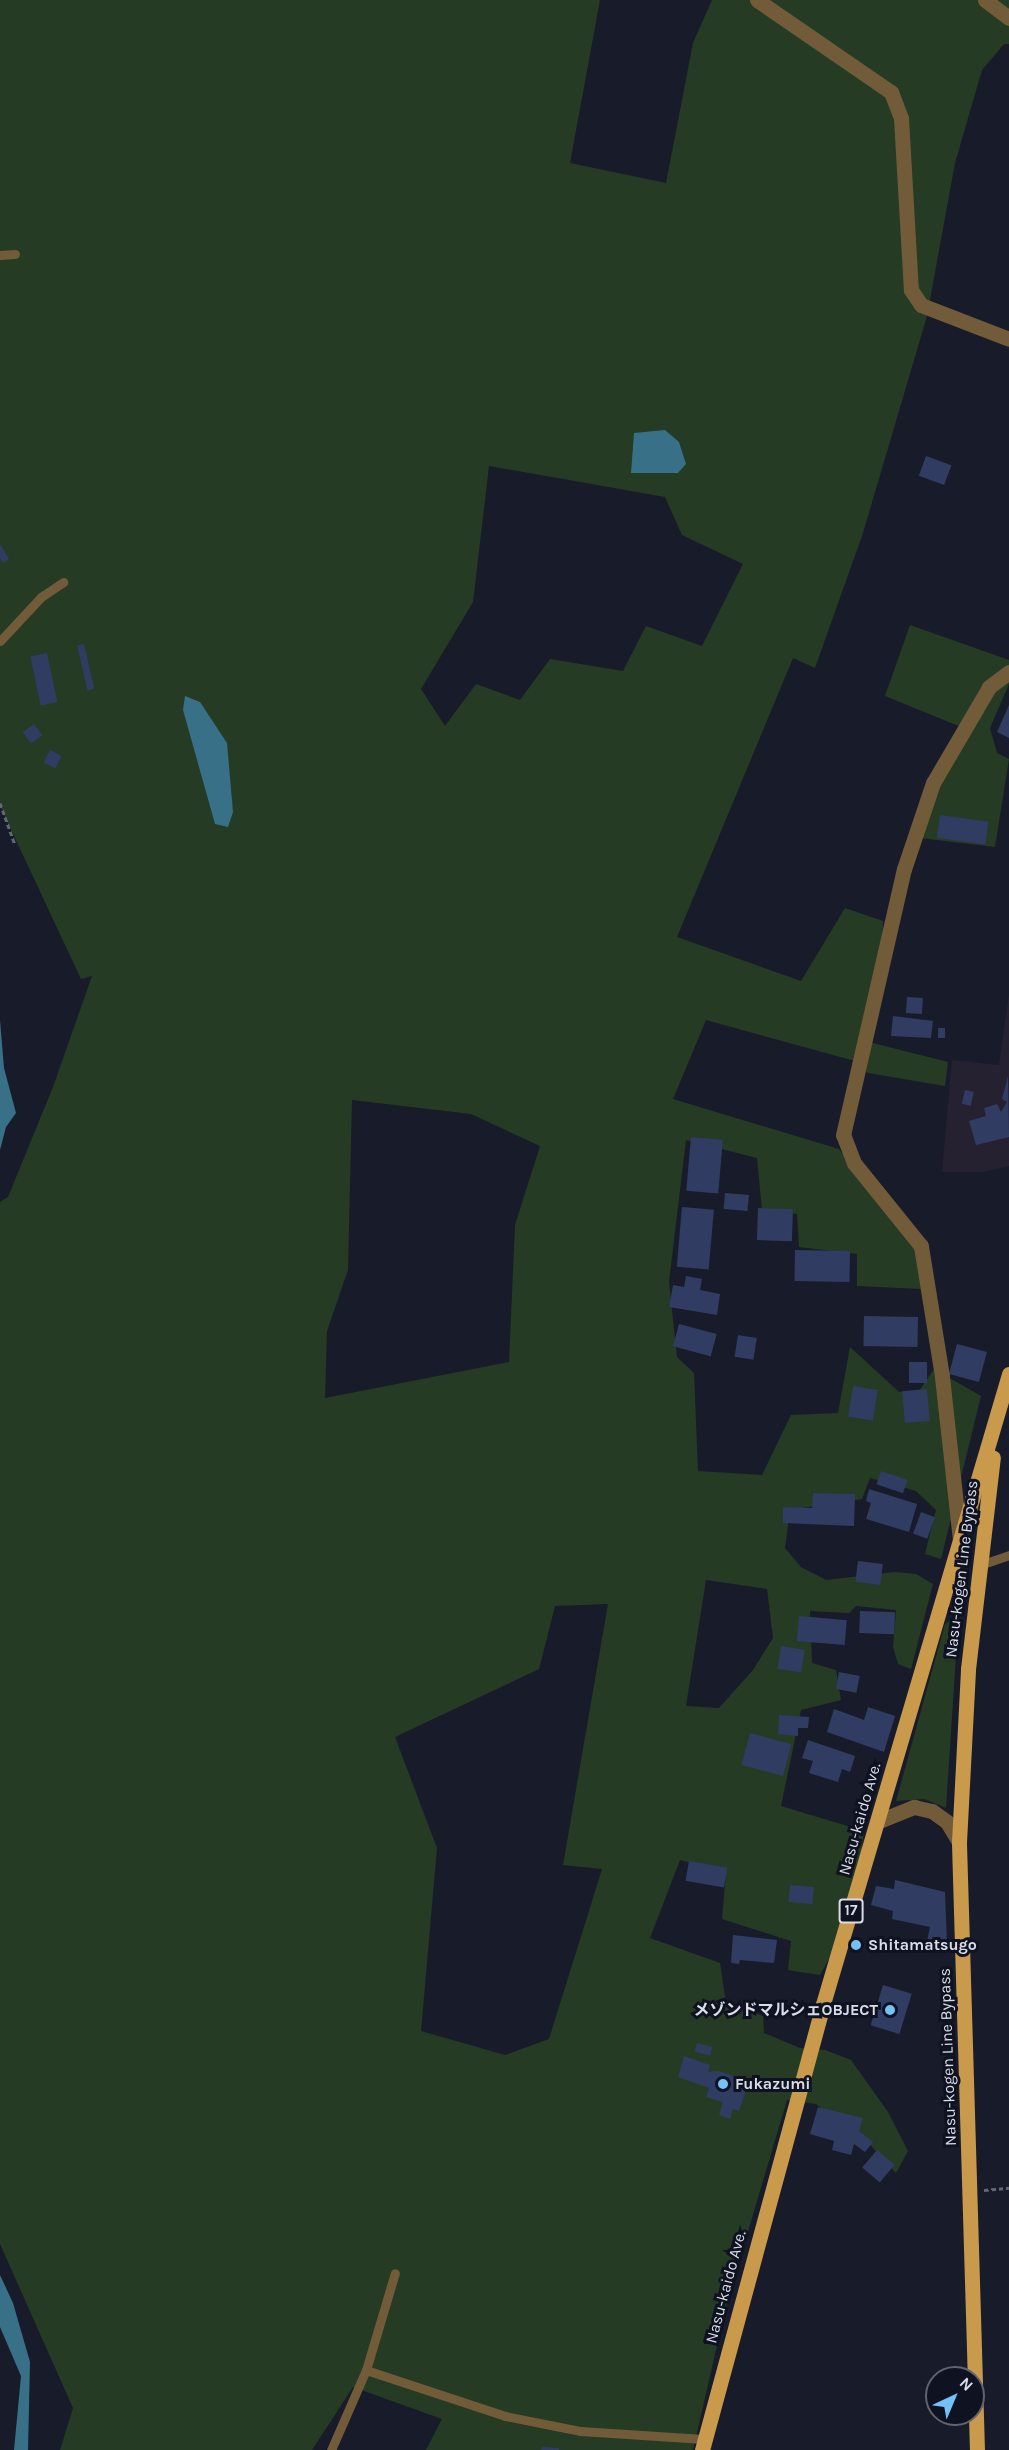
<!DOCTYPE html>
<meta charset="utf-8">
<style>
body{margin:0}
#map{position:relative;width:1009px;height:2450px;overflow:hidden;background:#181c2a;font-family:Karla,"Noto Sans JP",sans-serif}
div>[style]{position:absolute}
.commercial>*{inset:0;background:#262130}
.green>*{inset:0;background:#253b23}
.water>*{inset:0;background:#387088}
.building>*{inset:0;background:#313c63;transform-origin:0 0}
.path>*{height:3px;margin-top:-1.5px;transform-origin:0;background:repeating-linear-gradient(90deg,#636773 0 4.5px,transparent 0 7.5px)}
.lane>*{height:9px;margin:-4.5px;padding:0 4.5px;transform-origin:4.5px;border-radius:4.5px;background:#725b38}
.street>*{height:15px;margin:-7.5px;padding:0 7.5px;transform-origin:7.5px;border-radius:7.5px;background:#725b38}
.primary>*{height:15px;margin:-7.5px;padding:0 7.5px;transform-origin:7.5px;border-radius:7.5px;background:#c99a4c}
.dots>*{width:16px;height:16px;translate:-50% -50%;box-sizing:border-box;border:3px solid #0f1321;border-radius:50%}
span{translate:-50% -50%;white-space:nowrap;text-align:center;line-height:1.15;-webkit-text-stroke:6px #0f1321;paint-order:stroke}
.shield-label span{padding:2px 4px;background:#0f1321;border:2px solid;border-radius:4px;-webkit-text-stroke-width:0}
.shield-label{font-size:15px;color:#dadde7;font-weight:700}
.street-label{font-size:16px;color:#dadde7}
.poi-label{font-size:16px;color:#dadde7;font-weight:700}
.left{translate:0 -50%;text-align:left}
.right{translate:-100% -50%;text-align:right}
.north{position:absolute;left:925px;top:2366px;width:60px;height:60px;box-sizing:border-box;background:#0f1321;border:2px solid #606470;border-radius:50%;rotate:44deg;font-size:16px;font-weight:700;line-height:24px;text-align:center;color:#dadde7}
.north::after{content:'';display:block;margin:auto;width:21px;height:27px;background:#73c1f6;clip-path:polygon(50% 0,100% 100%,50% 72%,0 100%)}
</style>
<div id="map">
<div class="commercial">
<i style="clip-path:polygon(1009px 994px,1009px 1166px,982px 1172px,942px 1172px,952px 1060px,999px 1065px)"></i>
</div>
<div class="green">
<i style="clip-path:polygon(evenodd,0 0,600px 0,570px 163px,666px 183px,693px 43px,712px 0,1009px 0,1009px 44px,1004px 44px,982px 70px,955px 163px,927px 316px,863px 533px,815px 668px,793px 658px,677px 937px,801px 981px,845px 908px,883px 921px,882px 951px,861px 1040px,948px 1062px,945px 1086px,868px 1073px,855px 1061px,706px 1020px,673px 1099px,839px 1149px,915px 1249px,921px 1289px,857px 1286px,857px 1254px,799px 1247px,797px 1214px,762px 1210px,757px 1158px,686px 1140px,669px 1282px,677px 1357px,694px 1373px,698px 1471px,762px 1475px,791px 1415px,838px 1413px,850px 1347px,899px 1392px,919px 1391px,934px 1369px,981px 1396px,941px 1559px,925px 1554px,936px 1510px,916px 1491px,870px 1478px,862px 1499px,790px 1510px,785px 1548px,801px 1567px,826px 1580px,894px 1572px,916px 1574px,933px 1584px,911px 1669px,898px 1664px,893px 1647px,896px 1610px,856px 1606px,849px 1613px,810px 1611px,812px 1663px,836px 1670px,841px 1700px,801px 1710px,781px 1806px,864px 1831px,859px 1870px,834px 1950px,820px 1975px,788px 1970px,791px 1941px,722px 1919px,726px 1872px,680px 1860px,650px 1938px,720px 1963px,726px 2003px,763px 2016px,764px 2033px,800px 2048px,825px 2050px,851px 2060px,888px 2112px,908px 2151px,896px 2173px,863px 2137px,816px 2104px,787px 2100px,727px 2302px,693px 2450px,426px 2450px,442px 2419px,353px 2387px,312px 2450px,60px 2450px,73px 2408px,0 2244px,0 1202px,8px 1197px,53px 1087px,92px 976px,81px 979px,0 806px,0 0,489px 466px,665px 497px,682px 535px,743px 564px,702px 646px,646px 626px,623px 671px,550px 659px,520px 700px,476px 684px,445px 726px,421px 689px,473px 602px,489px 466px,0 0,352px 1100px,471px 1114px,540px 1146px,515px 1225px,509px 1362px,325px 1398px,327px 1331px,348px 1270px,352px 1100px,0 0,706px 1580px,767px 1589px,773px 1638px,753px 1670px,719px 1708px,686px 1706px,706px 1580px,0 0,608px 1604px,563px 1865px,602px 1869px,549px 2039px,505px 2055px,421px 2031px,437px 1848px,395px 1737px,539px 1669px,555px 1606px,608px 1604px)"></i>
<i style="clip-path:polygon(910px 625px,1009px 660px,1009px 684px,990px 728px,997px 753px,1009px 759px,995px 847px,920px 838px,936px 784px,966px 729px,885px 696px)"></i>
<i style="clip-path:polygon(949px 1621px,958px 1626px,946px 1808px,924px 1799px,896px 1801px,945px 1624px)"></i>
</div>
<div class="water">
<i style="clip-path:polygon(665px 430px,679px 442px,686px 464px,678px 473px,631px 473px,634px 433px)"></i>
<i style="clip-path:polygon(185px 696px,200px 702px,227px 743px,233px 812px,228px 827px,215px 824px,183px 710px)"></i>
<i style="clip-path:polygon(0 1020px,4px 1068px,16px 1113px,6px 1127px,0 1150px)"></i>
<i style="clip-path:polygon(0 2275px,13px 2303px,30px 2362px,28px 2450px,14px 2450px,21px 2376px,0 2327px)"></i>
</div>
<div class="building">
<i style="left:926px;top:456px;width:27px;height:21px;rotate:20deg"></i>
<i style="clip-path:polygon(0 544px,9px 559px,3px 563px,0 558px)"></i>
<i style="left:84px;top:644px;width:46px;height:7px;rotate:77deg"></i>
<i style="left:47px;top:653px;width:50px;height:17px;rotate:78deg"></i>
<i style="clip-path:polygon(1009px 705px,1009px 738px,997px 732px)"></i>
<i style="left:34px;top:724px;width:14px;height:14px;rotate:54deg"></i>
<i style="left:50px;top:750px;width:13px;height:14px;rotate:27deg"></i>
<i style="left:940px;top:815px;width:49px;height:23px;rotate:8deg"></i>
<i style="left:907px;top:997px;width:16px;height:16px;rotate:4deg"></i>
<i style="clip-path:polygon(893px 1016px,933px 1021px,931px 1038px,891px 1036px)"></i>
<i style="left:938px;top:1028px;width:7px;height:10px"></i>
<i style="clip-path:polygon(1008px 1076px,1009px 1137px,976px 1145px,969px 1121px,986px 1116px,984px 1108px,997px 1104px,1001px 1112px,1007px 1102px,1002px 1099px)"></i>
<i style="left:965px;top:1090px;width:9px;height:14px;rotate:13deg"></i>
<i style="left:691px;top:1137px;width:32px;height:54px;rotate:5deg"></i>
<i style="left:725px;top:1193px;width:24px;height:16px;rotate:5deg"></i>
<i style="left:682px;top:1207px;width:32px;height:60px;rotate:5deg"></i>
<i style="left:758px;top:1208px;width:35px;height:32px;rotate:2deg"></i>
<i style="left:795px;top:1250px;width:55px;height:31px;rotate:1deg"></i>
<i style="clip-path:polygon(686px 1276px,702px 1279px,700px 1290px,720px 1294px,717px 1315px,669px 1307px,673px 1285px,684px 1287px)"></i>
<i style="left:864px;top:1316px;width:54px;height:30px;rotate:1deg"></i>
<i style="left:679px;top:1324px;width:39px;height:23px;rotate:15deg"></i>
<i style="left:738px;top:1335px;width:19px;height:22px;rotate:9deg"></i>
<i style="left:957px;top:1344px;width:31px;height:31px;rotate:15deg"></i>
<i style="left:909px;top:1362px;width:18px;height:21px"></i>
<i style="left:853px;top:1386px;width:25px;height:31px;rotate:9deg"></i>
<i style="left:927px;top:1389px;width:32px;height:25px;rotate:85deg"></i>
<i style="left:881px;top:1471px;width:28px;height:14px;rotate:19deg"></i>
<i style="clip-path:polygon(869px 1489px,917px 1504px,909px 1532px,866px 1519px,871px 1503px,866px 1501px)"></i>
<i style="clip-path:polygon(813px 1493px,855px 1494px,854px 1526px,783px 1523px,783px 1507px,812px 1508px)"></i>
<i style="left:921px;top:1512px;width:15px;height:23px;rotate:20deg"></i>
<i style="left:858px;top:1561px;width:25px;height:21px;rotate:7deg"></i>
<i style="left:860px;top:1611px;width:35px;height:22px;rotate:2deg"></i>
<i style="left:799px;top:1616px;width:48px;height:25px;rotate:5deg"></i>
<i style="left:781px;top:1646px;width:24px;height:23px;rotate:9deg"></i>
<i style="left:839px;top:1672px;width:21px;height:17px;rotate:11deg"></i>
<i style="clip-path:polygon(868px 1707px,895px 1716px,884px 1752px,827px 1732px,834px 1709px,864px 1720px)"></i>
<i style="clip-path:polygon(779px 1715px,809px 1717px,808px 1728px,798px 1728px,798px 1736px,778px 1734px)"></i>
<i style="left:750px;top:1733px;width:43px;height:33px;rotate:15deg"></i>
<i style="clip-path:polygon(808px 1740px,855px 1756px,850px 1772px,842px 1769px,838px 1782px,809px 1773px,813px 1761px,802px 1758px)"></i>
<i style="left:689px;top:1861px;width:39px;height:20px;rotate:10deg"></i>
<i style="clip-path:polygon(895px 1880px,945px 1892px,947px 1943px,927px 1941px,930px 1927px,892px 1919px,893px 1911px,871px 1905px,876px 1886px,894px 1889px)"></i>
<i style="left:790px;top:1885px;width:24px;height:17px;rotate:5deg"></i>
<i style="clip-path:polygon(733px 1935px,777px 1940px,774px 1963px,740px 1960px,739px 1964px,731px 1963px)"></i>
<i style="left:883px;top:1985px;width:30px;height:42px;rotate:17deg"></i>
<i style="left:697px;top:2043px;width:16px;height:9px;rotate:14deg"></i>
<i style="clip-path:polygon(684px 2056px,710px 2065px,708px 2072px,718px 2071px,749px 2081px,739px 2111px,733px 2109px,730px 2119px,719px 2115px,723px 2102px,706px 2097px,709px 2088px,678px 2077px)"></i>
<i style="clip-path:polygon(818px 2107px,863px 2118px,859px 2131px,873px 2142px,865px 2152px,854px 2144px,851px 2155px,832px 2150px,834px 2141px,810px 2134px)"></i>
<i style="left:877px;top:2150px;width:23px;height:23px;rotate:40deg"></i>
<i style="clip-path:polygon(542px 2447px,559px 2448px,559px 2450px,541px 2450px)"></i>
</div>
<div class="path">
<i style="left:0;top:803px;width:45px;rotate:70.3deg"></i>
<i style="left:984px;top:2190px;width:25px;rotate:-5deg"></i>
</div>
<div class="lane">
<i style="left:0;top:255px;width:15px;rotate:-4deg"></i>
<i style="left:0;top:641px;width:60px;rotate:-47deg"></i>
<i style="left:41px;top:597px;width:27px;rotate:-34deg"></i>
<i style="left:980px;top:1565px;width:31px;rotate:-19deg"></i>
<i style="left:366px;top:2370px;width:146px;rotate:18.3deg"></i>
<i style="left:505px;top:2416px;width:76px;rotate:11.3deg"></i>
<i style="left:580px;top:2431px;width:124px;rotate:3.7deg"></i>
<i style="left:331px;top:2450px;width:87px;rotate:-66.4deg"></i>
<i style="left:366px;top:2370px;width:101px;rotate:-73.4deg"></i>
</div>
<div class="street">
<i style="left:757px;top:0;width:163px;rotate:34.5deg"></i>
<i style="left:891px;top:92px;width:28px;rotate:69deg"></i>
<i style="left:901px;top:118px;width:172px;rotate:86.7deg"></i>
<i style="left:911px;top:290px;width:18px;rotate:56deg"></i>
<i style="left:921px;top:305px;width:94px;rotate:21.1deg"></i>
<i style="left:985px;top:0;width:30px;rotate:37deg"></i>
<i style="left:960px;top:1540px;width:165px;rotate:-96.3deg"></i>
<i style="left:942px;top:1376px;width:132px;rotate:-99.2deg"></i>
<i style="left:921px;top:1246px;width:107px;rotate:-128.9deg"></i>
<i style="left:854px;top:1163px;width:30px;rotate:-111deg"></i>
<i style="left:843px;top:1135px;width:273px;rotate:-77.1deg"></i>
<i style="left:904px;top:869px;width:91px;rotate:-71.4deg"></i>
<i style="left:933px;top:783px;width:111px;rotate:-59.7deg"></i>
<i style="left:989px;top:687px;width:25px;rotate:-37deg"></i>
<i style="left:879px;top:1821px;width:38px;rotate:-22deg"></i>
<i style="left:914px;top:1807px;width:18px;rotate:13deg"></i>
<i style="left:932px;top:1811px;width:19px;rotate:36deg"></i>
<i style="left:947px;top:1822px;width:23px;rotate:59deg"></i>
</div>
<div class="primary">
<i style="left:702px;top:2450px;width:462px;rotate:-74.8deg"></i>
<i style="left:823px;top:2004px;width:657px;rotate:-73.55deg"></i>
<i style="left:977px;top:2450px;width:608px;rotate:-91.7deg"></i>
<i style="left:959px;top:1842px;width:173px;rotate:-87deg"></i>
<i style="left:968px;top:1669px;width:213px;rotate:-83.3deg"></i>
</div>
<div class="dots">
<i style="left:856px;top:1945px;background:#73c1f6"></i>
<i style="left:890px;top:2010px;background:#73c1f6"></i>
<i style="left:723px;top:2084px;background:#73c1f6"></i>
</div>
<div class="shield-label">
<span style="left:851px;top:1911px">17</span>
</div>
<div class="street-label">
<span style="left:962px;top:1569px;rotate:-83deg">Nasu-kogen Line Bypass</span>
<span style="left:860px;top:1819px;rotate:-74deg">Nasu-kaido Ave.</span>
<span style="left:948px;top:2057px;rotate:-92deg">Nasu-kogen Line Bypass</span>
<span style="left:726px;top:2287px;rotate:-75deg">Nasu-kaido Ave.</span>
</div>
<div class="poi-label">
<span class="left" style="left:868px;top:1945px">Shitamatsugo</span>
<span class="right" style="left:878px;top:2010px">メゾンドマルシェOBJECT</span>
<span class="left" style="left:735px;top:2084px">Fukazumi</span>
</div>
<div class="north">N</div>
</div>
